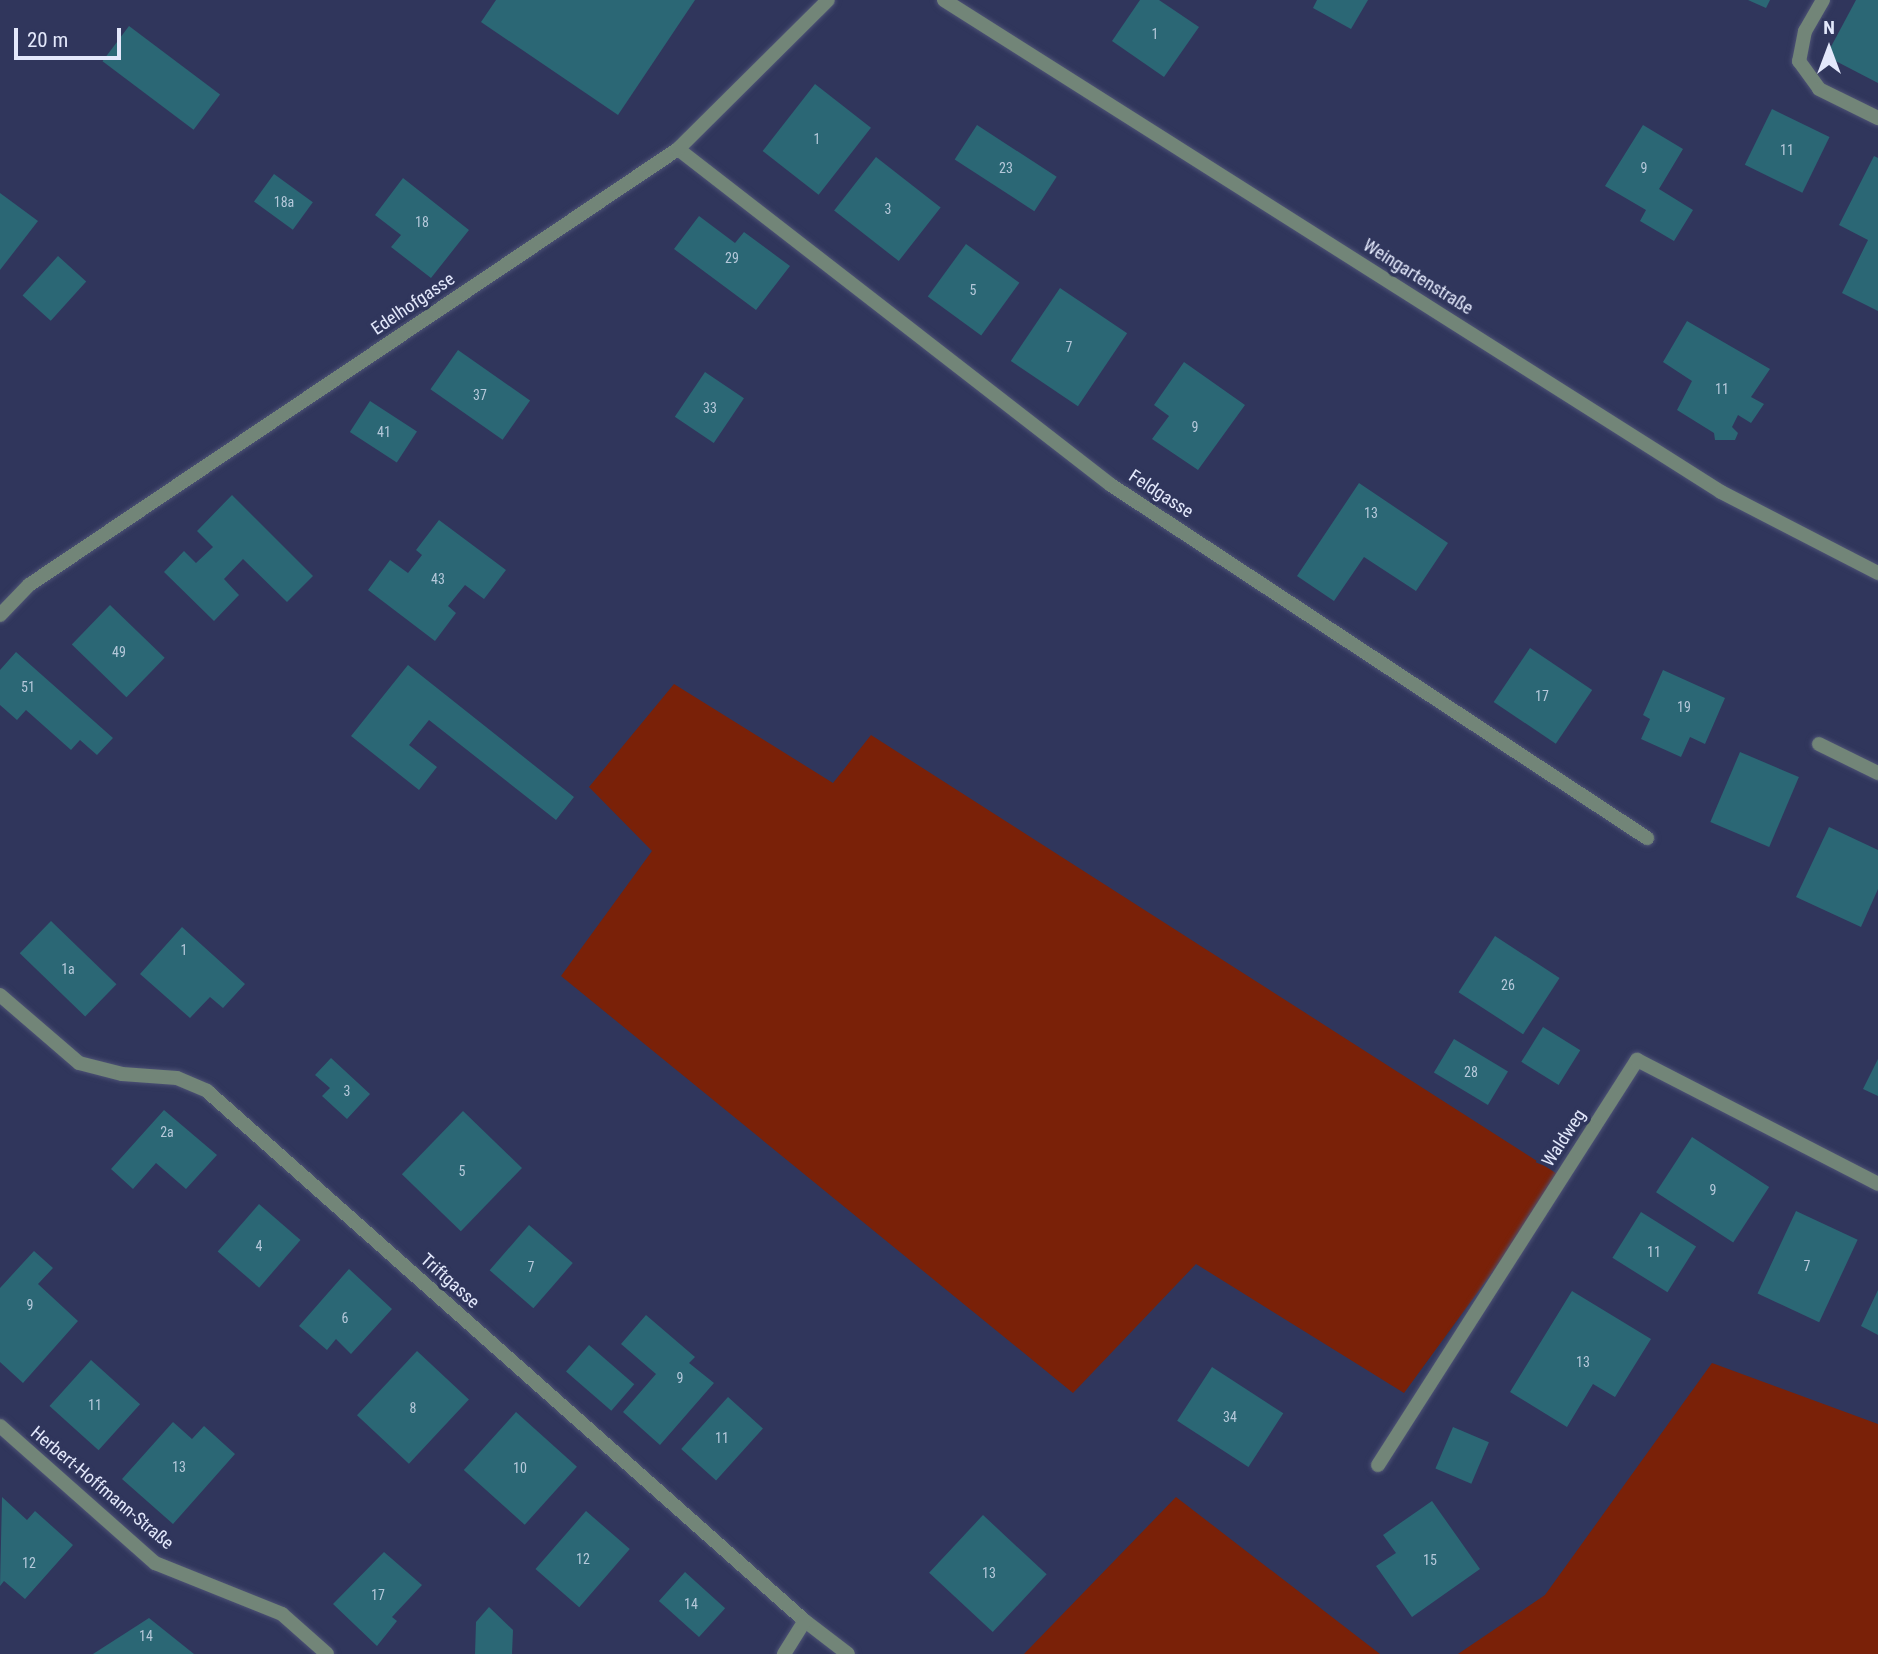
<!DOCTYPE html>
<meta charset="utf-8">
<style>
body{margin:0}
#map{position:relative;width:1878px;height:1654px;overflow:hidden;background:#30365c;font-family:"Roboto Condensed",sans-serif}
div>[style]{position:absolute}
.green>*{inset:0;background:#7a2108}
.building>*{inset:0;background:#2b6775;transform-origin:0 0}
.roads{filter:drop-shadow(0 0 2px #4d5275) drop-shadow(0 0 2px #4d5275)}
.lane>*{height:14px;margin:-7px;padding:0 7px;transform-origin:7px;border-radius:7px;background:#728578}
.street>*{height:14px;margin:-7px;padding:0 7px;transform-origin:7px;border-radius:7px;background:#728578}
span{translate:-50% -50%;white-space:nowrap;text-align:center;line-height:1.15;-webkit-text-stroke:7px #30365c;paint-order:stroke}
.number-label{font-size:14px;color:#b5c8da}
.number-label span{-webkit-text-stroke-width:0}
.street-label{font-size:18px;color:#e3e8fb}
.north{position:absolute;left:1794px;top:14px;width:70px;height:70px;-webkit-text-stroke:5px #30365c;paint-order:stroke;rotate:0deg;font-size:19px;font-weight:700;line-height:28px;text-align:center;color:#e3e8fb}
.north::after{content:'';display:block;margin:auto;width:24px;height:32px;background:#e3e8fb;clip-path:polygon(50% 0,100% 100%,50% 72%,0 100%)}
.scale{position:absolute;left:14px;top:28px;width:107px;height:32px;box-sizing:border-box;border:4px solid #e3e8fb;border-top:0;padding-left:9px;font-size:21px;line-height:24px;white-space:nowrap;color:#e3e8fb;-webkit-text-stroke:5px #30365c;paint-order:stroke}
</style>
<div id="map">
<div class="green">
<i style="clip-path:polygon(674px 684px,833px 783px,871px 735px,1562px 1177px,1404px 1393px,1196px 1264px,1073px 1393px,561px 976px,652px 851px,589px 787px)"></i>
<i style="clip-path:polygon(1712px 1363px,1878px 1424px,1878px 1654px,1458px 1654px,1545px 1595px)"></i>
<i style="clip-path:polygon(1176px 1497px,1380px 1654px,1024px 1654px)"></i>
</div>
<div class="building">
<i style="clip-path:polygon(496px 0,695px 0,618px 115px,481px 22px)"></i>
<i style="clip-path:polygon(1140px 0,1159px 0,1199px 27px,1164px 77px,1112px 41px)"></i>
<i style="clip-path:polygon(1317px 0,1368px 0,1351px 29px,1313px 8px)"></i>
<i style="clip-path:polygon(1748px 0,1770px 0,1766px 8px)"></i>
<i style="clip-path:polygon(1856px 0,1878px 0,1878px 83px,1826px 56px)"></i>
<i style="left:129px;top:26px;width:114px;height:44px;rotate:37deg"></i>
<i style="left:815px;top:84px;width:71px;height:85px;rotate:38deg"></i>
<i style="left:1772px;top:109px;width:64px;height:62px;rotate:26deg"></i>
<i style="left:977px;top:125px;width:95px;height:41px;rotate:33deg"></i>
<i style="clip-path:polygon(1643px 125px,1683px 149px,1659px 189px,1693px 210px,1674px 241px,1640px 221px,1646px 210px,1605px 186px)"></i>
<i style="clip-path:polygon(1874px 156px,1878px 158px,1878px 311px,1842px 293px,1868px 240px,1839px 225px)"></i>
<i style="left:876px;top:157px;width:82px;height:68px;rotate:38deg"></i>
<i style="left:274px;top:174px;width:48px;height:34px;rotate:36deg"></i>
<i style="clip-path:polygon(403px 178px,469px 230px,431px 278px,391px 247px,401px 235px,375px 215px)"></i>
<i style="clip-path:polygon(0 193px,38px 221px,0 270px)"></i>
<i style="clip-path:polygon(699px 216px,735px 243px,744px 232px,790px 266px,756px 310px,674px 249px)"></i>
<i style="left:966px;top:244px;width:66px;height:65px;rotate:36deg"></i>
<i style="left:58px;top:256px;width:38px;height:53px;rotate:42deg"></i>
<i style="left:1060px;top:288px;width:81px;height:88px;rotate:34deg"></i>
<i style="clip-path:polygon(1687px 321px,1770px 369px,1751px 397px,1764px 404px,1751px 423px,1738px 415px,1732px 427px,1738px 433px,1735px 440px,1715px 440px,1714px 433px,1677px 410px,1692px 381px,1663px 362px)"></i>
<i style="left:458px;top:350px;width:88px;height:48px;rotate:35deg"></i>
<i style="clip-path:polygon(1184px 362px,1245px 405px,1198px 470px,1152px 439px,1169px 416px,1154px 405px)"></i>
<i style="left:705px;top:372px;width:47px;height:54px;rotate:34deg"></i>
<i style="left:370px;top:401px;width:56px;height:37px;rotate:33deg"></i>
<i style="clip-path:polygon(1359px 483px,1448px 543px,1416px 591px,1364px 557px,1334px 601px,1297px 576px)"></i>
<i style="clip-path:polygon(232px 495px,313px 576px,287px 602px,243px 559px,224px 579px,239px 595px,214px 621px,164px 572px,184px 551px,196px 563px,213px 547px,197px 531px)"></i>
<i style="clip-path:polygon(439px 520px,506px 570px,484px 599px,465px 585px,448px 606px,456px 613px,435px 641px,368px 590px,390px 560px,408px 573px,422px 555px,416px 550px)"></i>
<i style="left:110px;top:605px;width:76px;height:55px;rotate:44deg"></i>
<i style="left:1530px;top:648px;width:75px;height:65px;rotate:34deg"></i>
<i style="clip-path:polygon(16px 652px,113px 738px,97px 755px,80px 740px,71px 750px,26px 710px,17px 720px,0 705px,0 670px)"></i>
<i style="clip-path:polygon(408px 665px,574px 797px,556px 820px,429px 720px,409px 745px,437px 767px,419px 790px,351px 736px)"></i>
<i style="clip-path:polygon(1663px 670px,1725px 698px,1705px 744px,1690px 737px,1681px 757px,1641px 739px,1650px 719px,1643px 715px)"></i>
<i style="left:1740px;top:752px;width:64px;height:76px;rotate:23deg"></i>
<i style="clip-path:polygon(1829px 827px,1878px 850px,1878px 889px,1861px 927px,1796px 897px)"></i>
<i style="left:51px;top:921px;width:91px;height:45px;rotate:44deg"></i>
<i style="clip-path:polygon(182px 927px,245px 984px,223px 1008px,210px 997px,190px 1018px,140px 974px)"></i>
<i style="left:1495px;top:936px;width:77px;height:67px;rotate:33deg"></i>
<i style="left:1543px;top:1027px;width:44px;height:41px;rotate:32deg"></i>
<i style="left:1454px;top:1039px;width:63px;height:39px;rotate:31deg"></i>
<i style="clip-path:polygon(331px 1058px,370px 1094px,347px 1119px,322px 1096px,330px 1088px,315px 1075px)"></i>
<i style="clip-path:polygon(1878px 1059px,1878px 1096px,1863px 1089px)"></i>
<i style="clip-path:polygon(164px 1110px,217px 1155px,186px 1189px,156px 1163px,133px 1189px,111px 1169px)"></i>
<i style="left:463px;top:1111px;width:82px;height:88px;rotate:44deg"></i>
<i style="left:1692px;top:1137px;width:92px;height:66px;rotate:33deg"></i>
<i style="left:259px;top:1204px;width:55px;height:63px;rotate:41deg"></i>
<i style="left:1796px;top:1211px;width:68px;height:91px;rotate:25deg"></i>
<i style="left:1641px;top:1212px;width:65px;height:54px;rotate:32deg"></i>
<i style="left:529px;top:1225px;width:58px;height:60px;rotate:41deg"></i>
<i style="clip-path:polygon(34px 1251px,53px 1268px,38px 1284px,78px 1321px,23px 1383px,0 1362px,0 1288px)"></i>
<i style="clip-path:polygon(349px 1269px,392px 1309px,351px 1354px,336px 1339px,327px 1350px,299px 1326px)"></i>
<i style="clip-path:polygon(1878px 1290px,1878px 1335px,1861px 1326px)"></i>
<i style="clip-path:polygon(1572px 1291px,1651px 1339px,1615px 1397px,1593px 1384px,1567px 1427px,1510px 1392px)"></i>
<i style="clip-path:polygon(646px 1315px,695px 1357px,689px 1363px,714px 1383px,660px 1445px,623px 1412px,656px 1374px,621px 1344px)"></i>
<i style="left:589px;top:1345px;width:60px;height:35px;rotate:41deg"></i>
<i style="left:417px;top:1351px;width:71px;height:88px;rotate:43deg"></i>
<i style="left:91px;top:1360px;width:66px;height:62px;rotate:42deg"></i>
<i style="left:1212px;top:1367px;width:85px;height:64px;rotate:33deg"></i>
<i style="left:728px;top:1397px;width:47px;height:70px;rotate:42deg"></i>
<i style="left:516px;top:1412px;width:82px;height:78px;rotate:42deg"></i>
<i style="clip-path:polygon(173px 1422px,192px 1439px,204px 1426px,235px 1454px,173px 1524px,122px 1479px)"></i>
<i style="left:1453px;top:1427px;width:39px;height:45px;rotate:23deg"></i>
<i style="clip-path:polygon(2px 1497px,27px 1520px,35px 1511px,73px 1545px,25px 1599px,4px 1581px,0 1586px)"></i>
<i style="clip-path:polygon(1432px 1501px,1480px 1569px,1412px 1617px,1376px 1566px,1396px 1553px,1383px 1535px)"></i>
<i style="left:586px;top:1511px;width:58px;height:77px;rotate:41deg"></i>
<i style="left:983px;top:1515px;width:87px;height:79px;rotate:43deg"></i>
<i style="clip-path:polygon(384px 1552px,422px 1585px,392px 1617px,397px 1621px,377px 1646px,333px 1604px)"></i>
<i style="left:685px;top:1572px;width:54px;height:39px;rotate:42deg"></i>
<i style="clip-path:polygon(489px 1607px,513px 1630px,512px 1654px,475px 1654px,476px 1622px)"></i>
<i style="clip-path:polygon(149px 1618px,194px 1654px,93px 1654px)"></i>
</div>
<div class="roads">
<div class="lane">
<i style="left:1819px;top:744px;width:66px;rotate:26.2deg"></i>
</div>
<div class="street">
<i style="left:944px;top:0;width:920px;rotate:32.34deg"></i>
<i style="left:1721px;top:492px;width:177px;rotate:27.3deg"></i>
<i style="left:1823px;top:0;width:36px;rotate:120deg"></i>
<i style="left:1805px;top:31px;width:31px;rotate:101deg"></i>
<i style="left:1799px;top:61px;width:34px;rotate:54deg"></i>
<i style="left:1819px;top:89px;width:66px;rotate:26.2deg"></i>
<i style="left:678px;top:149px;width:548px;rotate:37.81deg"></i>
<i style="left:1111px;top:485px;width:642px;rotate:33.37deg"></i>
<i style="left:0;top:615px;width:42px;rotate:-46deg"></i>
<i style="left:29px;top:585px;width:782px;rotate:-33.89deg"></i>
<i style="left:678px;top:149px;width:211px;rotate:-44.8deg"></i>
<i style="left:0;top:995px;width:104px;rotate:40.7deg"></i>
<i style="left:79px;top:1063px;width:44px;rotate:14.3deg"></i>
<i style="left:122px;top:1074px;width:55px;rotate:4.2deg"></i>
<i style="left:177px;top:1078px;width:33px;rotate:23deg"></i>
<i style="left:207px;top:1091px;width:799px;rotate:41.55deg"></i>
<i style="left:805px;top:1621px;width:54px;rotate:37.5deg"></i>
<i style="left:0;top:1426px;width:207px;rotate:41.5deg"></i>
<i style="left:155px;top:1563px;width:137px;rotate:21.9deg"></i>
<i style="left:282px;top:1614px;width:60px;rotate:41.6deg"></i>
<i style="left:1378px;top:1465px;width:481px;rotate:-57.4deg"></i>
<i style="left:1637px;top:1060px;width:271px;rotate:27.2deg"></i>
<i style="left:784px;top:1654px;width:39px;rotate:-58deg"></i>
</div>
</div>
<div class="number-label">
<span style="left:1155px;top:34px">1</span>
<span style="left:817px;top:139px">1</span>
<span style="left:1787px;top:150px">11</span>
<span style="left:1006px;top:168px">23</span>
<span style="left:1644px;top:168px">9</span>
<span style="left:284px;top:202px">18a</span>
<span style="left:888px;top:209px">3</span>
<span style="left:422px;top:222px">18</span>
<span style="left:732px;top:258px">29</span>
<span style="left:973px;top:290px">5</span>
<span style="left:1069px;top:347px">7</span>
<span style="left:1722px;top:389px">11</span>
<span style="left:480px;top:395px">37</span>
<span style="left:710px;top:408px">33</span>
<span style="left:1195px;top:427px">9</span>
<span style="left:384px;top:432px">41</span>
<span style="left:1371px;top:513px">13</span>
<span style="left:438px;top:579px">43</span>
<span style="left:119px;top:652px">49</span>
<span style="left:28px;top:687px">51</span>
<span style="left:1542px;top:696px">17</span>
<span style="left:1684px;top:707px">19</span>
<span style="left:184px;top:950px">1</span>
<span style="left:68px;top:969px">1a</span>
<span style="left:1508px;top:985px">26</span>
<span style="left:1471px;top:1072px">28</span>
<span style="left:347px;top:1091px">3</span>
<span style="left:167px;top:1132px">2a</span>
<span style="left:462px;top:1171px">5</span>
<span style="left:1713px;top:1190px">9</span>
<span style="left:259px;top:1246px">4</span>
<span style="left:1654px;top:1252px">11</span>
<span style="left:1807px;top:1266px">7</span>
<span style="left:531px;top:1267px">7</span>
<span style="left:30px;top:1305px">9</span>
<span style="left:345px;top:1318px">6</span>
<span style="left:1583px;top:1362px">13</span>
<span style="left:680px;top:1378px">9</span>
<span style="left:95px;top:1405px">11</span>
<span style="left:413px;top:1408px">8</span>
<span style="left:1230px;top:1417px">34</span>
<span style="left:722px;top:1438px">11</span>
<span style="left:179px;top:1467px">13</span>
<span style="left:520px;top:1468px">10</span>
<span style="left:583px;top:1559px">12</span>
<span style="left:1430px;top:1560px">15</span>
<span style="left:29px;top:1563px">12</span>
<span style="left:989px;top:1573px">13</span>
<span style="left:378px;top:1595px">17</span>
<span style="left:691px;top:1604px">14</span>
<span style="left:146px;top:1636px">14</span>
</div>
<div class="street-label">
<span style="left:1418px;top:277px;rotate:32deg">Weingartenstraße</span>
<span style="left:413px;top:304px;rotate:-34deg">Edelhofgasse</span>
<span style="left:1161px;top:494px;rotate:33deg">Feldgasse</span>
<span style="left:1564px;top:1138px;rotate:-57deg">Waldweg</span>
<span style="left:450px;top:1281px;rotate:42deg">Triftgasse</span>
<span style="left:102px;top:1488px;rotate:40deg">Herbert-Hoffmann-Straße</span>
</div>
<div class="north">N</div>
<div class="scale">20 m</div>
</div>
